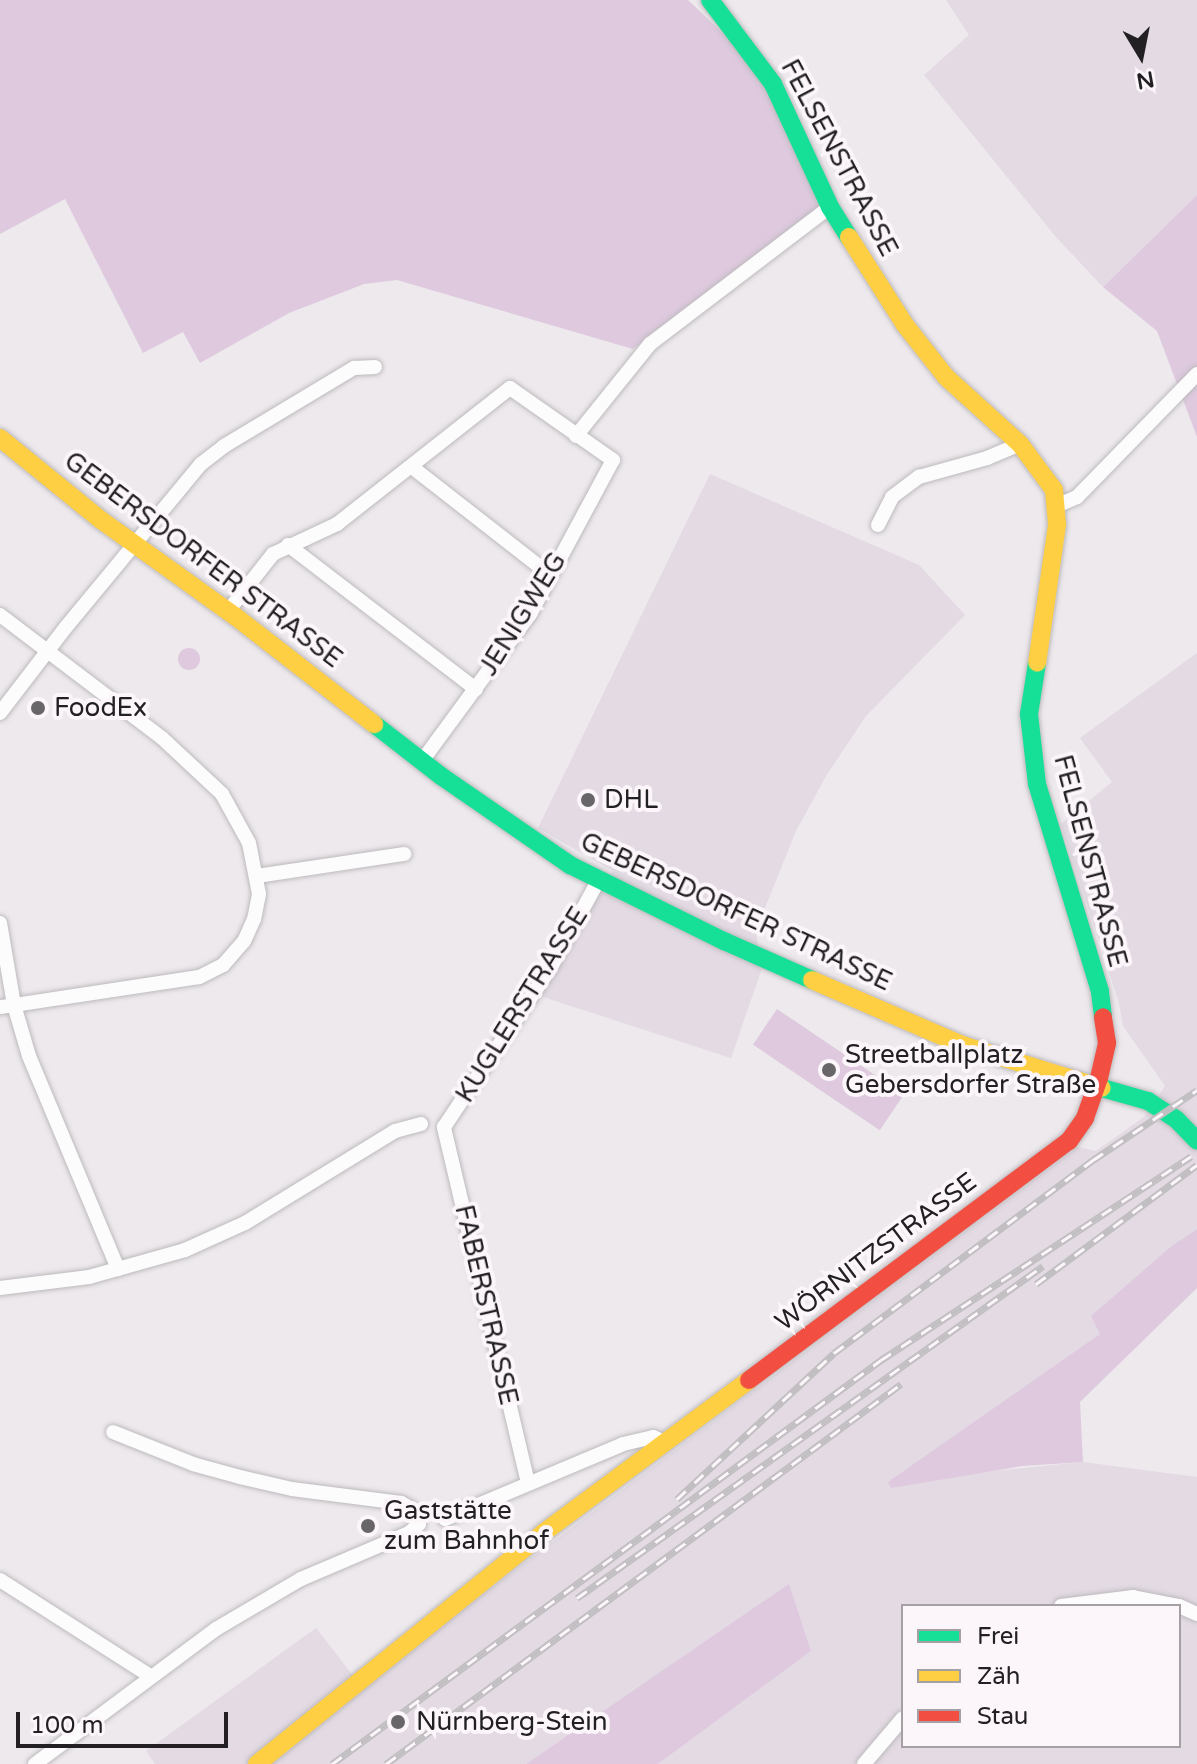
<!DOCTYPE html>
<meta charset="utf-8">
<style>
body{margin:0}
#map{position:relative;width:1197px;height:1764px;overflow:hidden;background:#ede9ed;font-family:"Varela Round",sans-serif}
div>[style]{position:absolute}
.built>*{inset:0;background:#e3dae3}
.green>*{inset:0;background:#dec9de;transform-origin:0 0}
.round{border-radius:50%}
.roads{filter:drop-shadow(0 0 2px #bdbabd) drop-shadow(0 0 2px #bdbabd)}
.street>*{height:14px;margin:-7px;padding:0 7px;transform-origin:7px;border-radius:7px;background:#fcfcfc}
.fast>*{height:18px;margin:-9px;padding:0 9px;transform-origin:9px;border-radius:9px;background:#16e098}
.slow>*{height:18px;margin:-9px;padding:0 9px;transform-origin:9px;border-radius:9px;background:#ffcf43}
.jam>*{height:18px;margin:-9px;padding:0 9px;transform-origin:9px;border-radius:9px;background:#f24e42}
.rail>*{height:7px;margin-top:-3.5px;transform-origin:0;background:repeating-linear-gradient(90deg,#fcf6fb 0 12px,#c1bfc1 0 24px);box-sizing:border-box;border-block:2px solid #c1bfc1}
.dots>*{width:22px;height:22px;translate:-50% -50%;box-sizing:border-box;border:4px solid #fcf6fb;border-radius:50%}
span{translate:-50% -50%;white-space:nowrap;text-align:center;line-height:1.15;-webkit-text-stroke:8px #fcf6fb;paint-order:stroke}
.street-label{font-size:26px;color:#222022}
.poi-label{font-size:26px;color:#222022}
.left{translate:0 -50%;text-align:left}
.legend{position:absolute;left:901px;top:1604px;width:280px;height:144px;box-sizing:border-box;background:#fcf6fb;border:2px solid #a5a0a4;margin:0;padding:10px 14px;list-style:none;font-size:24px;color:#222022}
.legend li{display:flex;align-items:center;gap:16px;height:40px}
.legend b{width:40px;border:2px solid #a5a0a4}
.north{position:absolute;left:1101px;top:16px;width:80px;height:80px;-webkit-text-stroke:6px #fcf6fb;paint-order:stroke;rotate:170deg;font-size:22px;font-weight:700;line-height:32px;text-align:center;color:#222022}
.north::after{content:'';display:block;margin:auto;width:28px;height:36px;background:#222022;clip-path:polygon(50% 0,100% 100%,50% 72%,0 100%)}
.scale{position:absolute;left:16px;top:1712px;width:212px;height:36px;box-sizing:border-box;border:4px solid #222022;border-top:0;padding-left:10px;font-size:24px;line-height:28px;white-space:nowrap;color:#222022;-webkit-text-stroke:6px #fcf6fb;paint-order:stroke}
</style>
<div id="map">
<div class="built">
<i style="clip-path:polygon(946px 0,1197px 0,1197px 195px,1103px 287px,1056px 237px,924px 75px,969px 35px)"></i>
<i style="clip-path:polygon(710px 474px,919px 565px,965px 615px,866px 716px,826px 776px,796px 831px,756px 930px,761px 971px,731px 1058px,537px 995px,613px 871px,538px 828px)"></i>
<i style="clip-path:polygon(evenodd,1197px 653px,1197px 1229px,1173px 1245px,1100px 1334px,1010px 1399px,962px 1474px,1083px 1462px,1197px 1477px,1197px 1764px,658px 1764px,811px 1651px,789px 1585px,526px 1764px,155px 1764px,146px 1751px,316px 1628px,361px 1686px,1078px 1147px,1096px 1151px,1144px 1117px,1165px 1086px,1123px 1026px,1119px 1003px,1061px 824px,1112px 782px,1080px 738px,1197px 653px,903px 1606px,1179px 1606px,1179px 1746px,903px 1746px,903px 1606px)"></i>
</div>
<div class="green">
<i style="clip-path:polygon(0 0,688px 0,757px 66px,823px 208px,633px 349px,397px 280px,364px 284px,289px 313px,200px 363px,183px 332px,143px 353px,65px 199px,0 234px)"></i>
<i style="clip-path:polygon(1197px 195px,1197px 437px,1157px 331px,1103px 287px)"></i>
<i class="round" style="left:178px;top:648px;width:22px;height:22px"></i>
<i style="left:777px;top:1009px;width:153px;height:43px;rotate:34deg"></i>
<i style="clip-path:polygon(1197px 1229px,1197px 1288px,1080px 1402px,1083px 1462px,1022px 1466px,891px 1488px,888px 1482px,1100px 1334px,1091px 1316px,1173px 1245px)"></i>
<i style="clip-path:polygon(789px 1584px,811px 1651px,658px 1764px,526px 1764px)"></i>
</div>
<div class="roads">
<div class="street">
<i style="left:576px;top:436px;width:118px;rotate:-51.2deg"></i>
<i style="left:650px;top:344px;width:226px;rotate:-37.3deg"></i>
<i style="left:412px;top:467px;width:175px;rotate:38deg"></i>
<i style="left:1056px;top:506px;width:23px;rotate:-23deg"></i>
<i style="left:1077px;top:497px;width:172px;rotate:-45.7deg"></i>
<i style="left:878px;top:525px;width:31px;rotate:-63deg"></i>
<i style="left:892px;top:497px;width:34px;rotate:-37deg"></i>
<i style="left:919px;top:477px;width:71px;rotate:-15.6deg"></i>
<i style="left:987px;top:458px;width:36px;rotate:-23deg"></i>
<i style="left:288px;top:545px;width:237px;rotate:37.5deg"></i>
<i style="left:228px;top:611px;width:73px;rotate:-51.7deg"></i>
<i style="left:273px;top:554px;width:71px;rotate:-25.1deg"></i>
<i style="left:337px;top:524px;width:220px;rotate:-38.2deg"></i>
<i style="left:510px;top:388px;width:126px;rotate:35deg"></i>
<i style="left:613px;top:460px;width:175px;rotate:118.3deg"></i>
<i style="left:530px;top:614px;width:182px;rotate:126.3deg"></i>
<i style="left:0;top:615px;width:203px;rotate:37.2deg"></i>
<i style="left:162px;top:738px;width:82px;rotate:43deg"></i>
<i style="left:222px;top:794px;width:56px;rotate:61.1deg"></i>
<i style="left:249px;top:843px;width:52px;rotate:78.9deg"></i>
<i style="left:259px;top:894px;width:25px;rotate:101deg"></i>
<i style="left:254px;top:919px;width:24px;rotate:114deg"></i>
<i style="left:244px;top:941px;width:32px;rotate:131deg"></i>
<i style="left:223px;top:965px;width:27px;rotate:153deg"></i>
<i style="left:199px;top:977px;width:201px;rotate:171.4deg"></i>
<i style="left:0;top:713px;width:108px;rotate:-52.5deg"></i>
<i style="left:66px;top:627px;width:212px;rotate:-50.4deg"></i>
<i style="left:201px;top:464px;width:29px;rotate:-38deg"></i>
<i style="left:224px;top:446px;width:152px;rotate:-31deg"></i>
<i style="left:354px;top:368px;width:21px;rotate:-3deg"></i>
<i style="left:257px;top:876px;width:149px;rotate:-8.5deg"></i>
<i style="left:0;top:923px;width:83px;rotate:80.3deg"></i>
<i style="left:14px;top:1005px;width:53px;rotate:73.6deg"></i>
<i style="left:29px;top:1056px;width:231px;rotate:67.3deg"></i>
<i style="left:0;top:1288px;width:90px;rotate:-7deg"></i>
<i style="left:89px;top:1277px;width:100px;rotate:-15.7deg"></i>
<i style="left:185px;top:1250px;width:66px;rotate:-24.2deg"></i>
<i style="left:245px;top:1223px;width:176px;rotate:-31.5deg"></i>
<i style="left:395px;top:1131px;width:27px;rotate:-15deg"></i>
<i style="left:528px;top:1483px;width:366px;rotate:-103.3deg"></i>
<i style="left:444px;top:1127px;width:192px;rotate:-56.2deg"></i>
<i style="left:551px;top:967px;width:98px;rotate:-61.3deg"></i>
<i style="left:445px;top:1519px;width:193px;rotate:-22.8deg"></i>
<i style="left:623px;top:1444px;width:31px;rotate:-13deg"></i>
<i style="left:653px;top:1437px;width:12px;rotate:24deg"></i>
<i style="left:0;top:1580px;width:178px;rotate:32.6deg"></i>
<i style="left:1061px;top:1606px;width:73px;rotate:-7.1deg"></i>
<i style="left:1133px;top:1597px;width:47px;rotate:11.1deg"></i>
<i style="left:1179px;top:1606px;width:20px;rotate:24deg"></i>
<i style="left:35px;top:1764px;width:226px;rotate:-36.7deg"></i>
<i style="left:216px;top:1629px;width:99px;rotate:-30.5deg"></i>
<i style="left:301px;top:1579px;width:117px;rotate:-23.1deg"></i>
<i style="left:409px;top:1533px;width:13px;rotate:-42deg"></i>
<i style="left:419px;top:1524px;width:17px;rotate:-115deg"></i>
<i style="left:412px;top:1509px;width:13px;rotate:-151deg"></i>
<i style="left:401px;top:1503px;width:110px;rotate:-172.7deg"></i>
<i style="left:292px;top:1489px;width:53px;rotate:-167deg"></i>
<i style="left:240px;top:1477px;width:49px;rotate:-164.5deg"></i>
<i style="left:193px;top:1464px;width:86px;rotate:-158.2deg"></i>
<i style="left:864px;top:1764px;width:60px;rotate:-49.7deg"></i>
</div>
<div class="fast">
<i style="left:710px;top:0;width:105px;rotate:53.1deg"></i>
<i style="left:773px;top:84px;width:136px;rotate:65.1deg"></i>
<i style="left:830px;top:207px;width:36px;rotate:58deg"></i>
<i style="left:1037px;top:663px;width:52px;rotate:98.9deg"></i>
<i style="left:1029px;top:714px;width:70px;rotate:83.5deg"></i>
<i style="left:1037px;top:784px;width:217px;rotate:73.1deg"></i>
<i style="left:1100px;top:992px;width:25px;rotate:83deg"></i>
<i style="left:374px;top:724px;width:85px;rotate:37.8deg"></i>
<i style="left:441px;top:776px;width:157px;rotate:34.6deg"></i>
<i style="left:570px;top:865px;width:172px;rotate:26.3deg"></i>
<i style="left:724px;top:941px;width:96px;rotate:23.9deg"></i>
<i style="left:1102px;top:1088px;width:48px;rotate:15.8deg"></i>
<i style="left:1148px;top:1101px;width:33px;rotate:33deg"></i>
<i style="left:1176px;top:1119px;width:30px;rotate:46deg"></i>
</div>
<div class="slow">
<i style="left:849px;top:237px;width:104px;rotate:57.5deg"></i>
<i style="left:905px;top:325px;width:66px;rotate:51.7deg"></i>
<i style="left:946px;top:377px;width:100px;rotate:42.2deg"></i>
<i style="left:1020px;top:444px;width:57px;rotate:53.5deg"></i>
<i style="left:1054px;top:490px;width:35px;rotate:85deg"></i>
<i style="left:1057px;top:525px;width:139px;rotate:98.2deg"></i>
<i style="left:0;top:438px;width:130px;rotate:39.1deg"></i>
<i style="left:101px;top:520px;width:166px;rotate:35.7deg"></i>
<i style="left:236px;top:617px;width:175px;rotate:37.8deg"></i>
<i style="left:812px;top:980px;width:163px;rotate:23.4deg"></i>
<i style="left:962px;top:1045px;width:146px;rotate:17.1deg"></i>
<i style="left:257px;top:1764px;width:368px;rotate:-38.9deg"></i>
<i style="left:543px;top:1533px;width:257px;rotate:-36.6deg"></i>
</div>
<div class="jam">
<i style="left:749px;top:1380px;width:399px;rotate:-36.8deg"></i>
<i style="left:1069px;top:1141px;width:28px;rotate:-55deg"></i>
<i style="left:1085px;top:1118px;width:42px;rotate:-70.7deg"></i>
<i style="left:1099px;top:1078px;width:36px;rotate:-77deg"></i>
<i style="left:1107px;top:1043px;width:26px;rotate:-99deg"></i>
</div>
</div>
<div class="rail">
<i style="left:1036px;top:1284px;width:200px;rotate:-36.5deg"></i>
<i style="left:677px;top:1499px;width:214px;rotate:-42.9deg"></i>
<i style="left:834px;top:1353px;width:323px;rotate:-36.7deg"></i>
<i style="left:1093px;top:1160px;width:125px;rotate:-33.9deg"></i>
<i style="left:577px;top:1598px;width:572px;rotate:-35.47deg"></i>
<i style="left:332px;top:1764px;width:682px;rotate:-36.35deg"></i>
<i style="left:881px;top:1360px;width:371px;rotate:-33.3deg"></i>
<i style="left:386px;top:1764px;width:640px;rotate:-36.42deg"></i>
</div>
<div class="dots">
<i style="left:38px;top:708px;background:#696669"></i>
<i style="left:588px;top:800px;background:#696669"></i>
<i style="left:829px;top:1070px;background:#696669"></i>
<i style="left:368px;top:1526px;background:#696669"></i>
<i style="left:398px;top:1722px;background:#696669"></i>
</div>
<div class="street-label">
<span style="left:839px;top:158px;rotate:62deg">FELSENSTRASSE</span>
<span style="left:203px;top:560px;rotate:37deg">GEBERSDORFER STRASSE</span>
<span style="left:523px;top:614px;rotate:-58deg">JENIGWEG</span>
<span style="left:1090px;top:861px;rotate:75deg">FELSENSTRASSE</span>
<span style="left:736px;top:912px;rotate:25deg">GEBERSDORFER STRASSE</span>
<span style="left:522px;top:1005px;rotate:-58deg">KUGLERSTRASSE</span>
<span style="left:876px;top:1252px;rotate:-37deg">WÖRNITZSTRASSE</span>
<span style="left:486px;top:1305px;rotate:77deg">FABERSTRASSE</span>
</div>
<div class="poi-label">
<span class="left" style="left:54px;top:708px">FoodEx</span>
<span class="left" style="left:604px;top:800px">DHL</span>
<span class="left" style="left:845px;top:1070px">Streetballplatz<br>Gebersdorfer Straße</span>
<span class="left" style="left:384px;top:1526px">Gaststätte<br>zum Bahnhof</span>
<span class="left" style="left:416px;top:1722px">Nürnberg-Stein</span>
</div>
<ul class="legend">
<li><b style="height:10px;background:#16e098"></b>Frei</li>
<li><b style="height:10px;background:#ffcf43"></b>Zäh</li>
<li><b style="height:10px;background:#f24e42"></b>Stau</li>
</ul>
<div class="north">N</div>
<div class="scale">100 m</div>
</div>
